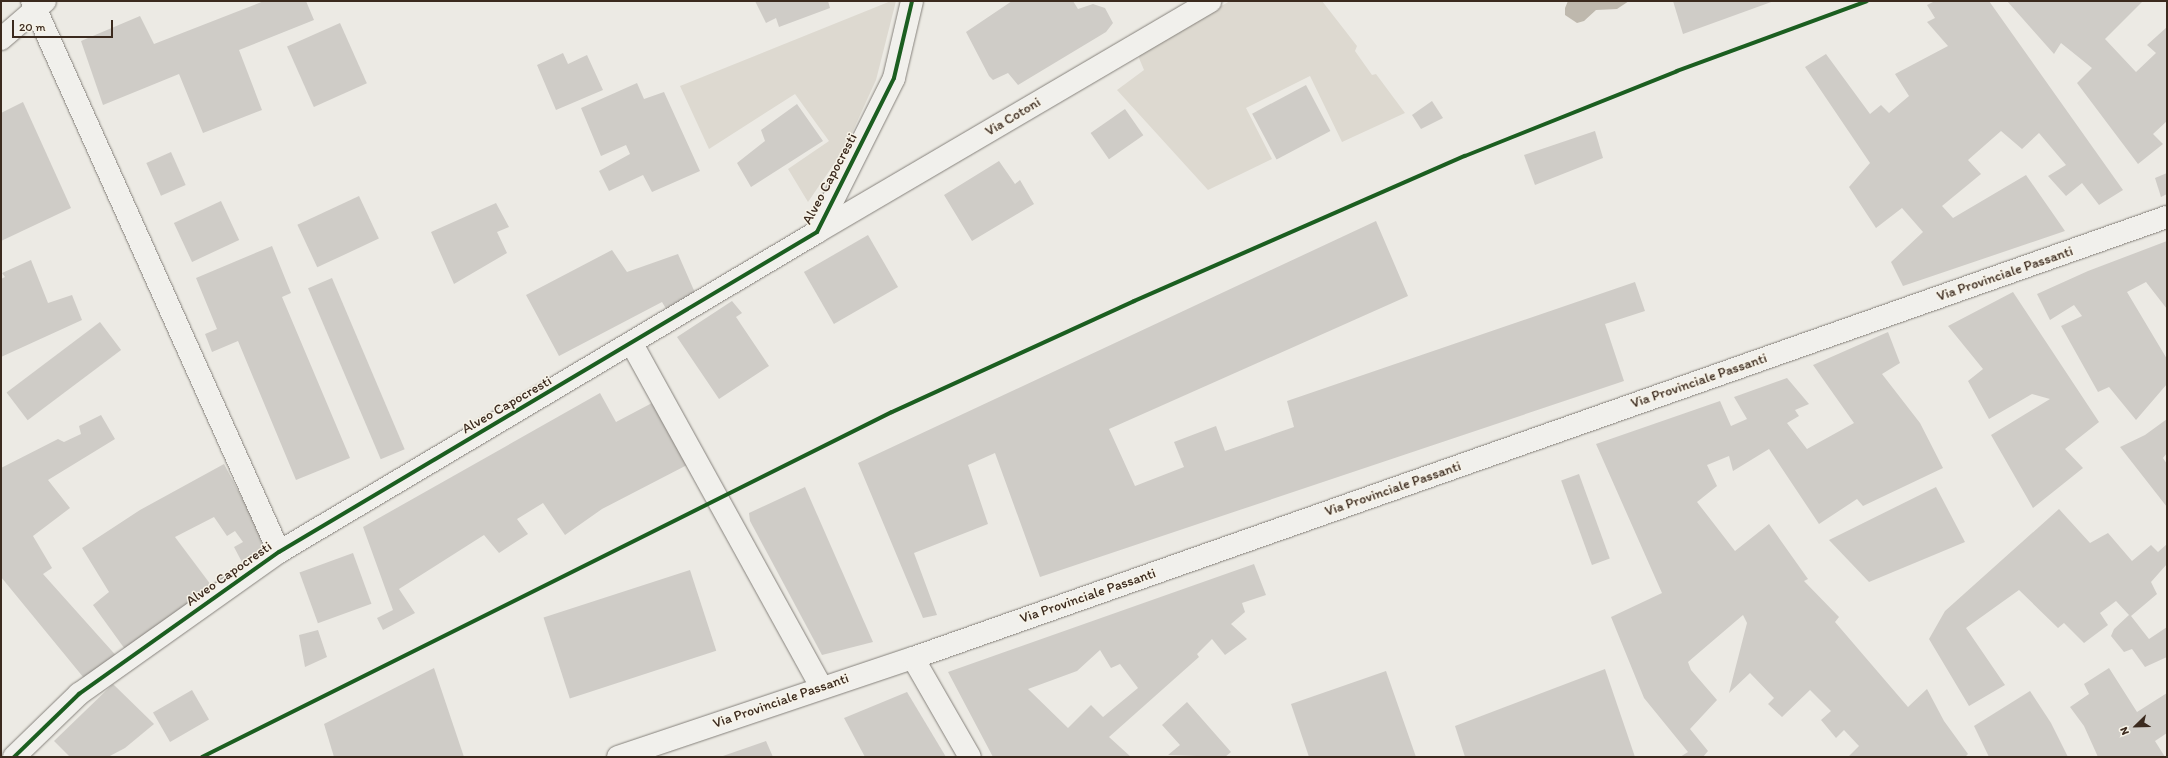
<!DOCTYPE html>
<style>
body{margin:0}
#map{position:relative;width:2168px;height:758px;overflow:hidden;background:#eceae4;font-family:Itim,sans-serif}
div>[style]{position:absolute}
.green>*{inset:0;background:#ddd9d0}
.water>*{inset:0;background:#beb8ad}
.building>*{inset:0;background:#cfccc7;transform-origin:0 0}
.roads{filter:drop-shadow(0 0 1px #86827c) drop-shadow(0 0 1px #86827c)}
.street>*{height:22px;margin:-11px;padding:0 11px;transform-origin:11px;border-radius:11px;background:#f1f0ec}
.secondary>*{height:22px;margin:-11px;padding:0 11px;transform-origin:11px;border-radius:11px;background:#f1f0ec}
.cycleway>*{height:4px;margin:-2px;padding:0 2px;transform-origin:2px;border-radius:2px;background:#1b5e20}
span{translate:-50% -50%;white-space:nowrap;text-align:center;line-height:1.15;-webkit-text-stroke:3px #f7f3e8;paint-order:stroke}
.street-label{font-size:14px;color:#3b2a1e}
.frame{position:absolute;inset:0;border:2px solid #3b2a1e;pointer-events:none}
.north{position:absolute;left:2116px;top:706px;width:40px;height:40px;-webkit-text-stroke:3px #f7f3e8;paint-order:stroke;rotate:247deg;font-size:11px;font-weight:700;line-height:16px;text-align:center;color:#3b2a1e}
.north::after{content:'';display:block;margin:auto;width:14px;height:18px;background:#3b2a1e;clip-path:polygon(50% 0,100% 100%,50% 72%,0 100%)}
.scale{position:absolute;left:12px;top:20px;width:101px;height:18px;box-sizing:border-box;border:2px solid #3b2a1e;border-top:0;padding-left:5px;font-size:12px;line-height:14px;white-space:nowrap;color:#3b2a1e;-webkit-text-stroke:3px #f7f3e8;paint-order:stroke}
</style>
<div id="map">
<div class="green">
<i style="clip-path:polygon(891px 1px,896px 1px,876px 80px,845px 148px,808px 202px,788px 169px,829px 141px,795px 94px,709px 149px,680px 86px)"></i>
<i style="clip-path:polygon(1230px 1px,1322px 1px,1357px 46px,1355px 51px,1372px 75px,1376px 74px,1405px 113px,1342px 142px,1310px 76px,1246px 108px,1272px 159px,1208px 190px,1117px 90px,1144px 70px,1139px 58px,1140px 53px)"></i>
</div>
<div class="water">
<i style="clip-path:polygon(1568px 1px,1629px 1px,1617px 9px,1596px 10px,1584px 21px,1577px 23px,1565px 15px,1565px 8px)"></i>
</div>
<div class="building">
<i style="clip-path:polygon(264px 1px,306px 1px,314px 20px,239px 50px,262px 110px,203px 133px,179px 74px,103px 105px,81px 41px,140px 16px,154px 44px)"></i>
<i style="clip-path:polygon(755px 1px,828px 1px,830px 8px,779px 27px,776px 18px,766px 23px)"></i>
<i style="clip-path:polygon(1012px 1px,1073px 1px,1078px 9px,1093px 4px,1105px 8px,1113px 23px,1106px 32px,1018px 85px,1008px 73px,993px 80px,989px 76px,966px 32px)"></i>
<i style="clip-path:polygon(1673px 1px,1774px 1px,1683px 34px)"></i>
<i style="clip-path:polygon(1935px 1px,1989px 1px,2123px 190px,2099px 205px,2082px 183px,2066px 196px,2048px 176px,2066px 165px,2039px 133px,2022px 149px,2001px 131px,1968px 160px,1981px 174px,1942px 206px,1953px 218px,2026px 175px,2065px 231px,1903px 286px,1891px 262px,1923px 232px,1902px 208px,1876px 228px,1849px 187px,1870px 163px,1805px 67px,1826px 54px,1870px 114px,1881px 105px,1889px 113px,1909px 96px,1895px 74px,1948px 46px,1927px 22px,1935px 18px,1927px 5px)"></i>
<i style="clip-path:polygon(2007px 1px,2143px 1px,2105px 39px,2136px 72px,2156px 53px,2147px 45px,2167px 27px,2167px 121px,2153px 134px,2163px 144px,2138px 164px,2077px 83px,2092px 68px,2061px 43px,2054px 54px)"></i>
<i style="left:340px;top:23px;width:66px;height:58px;rotate:66deg"></i>
<i style="clip-path:polygon(563px 53px,568px 64px,587px 55px,603px 90px,556px 110px,537px 65px)"></i>
<i style="clip-path:polygon(637px 83px,644px 99px,664px 92px,700px 171px,652px 192px,643px 175px,609px 191px,599px 171px,630px 154px,626px 145px,601px 156px,581px 108px)"></i>
<i style="left:1306px;top:85px;width:52px;height:61px;rotate:62deg"></i>
<i style="clip-path:polygon(1432px 101px,1443px 118px,1421px 129px,1412px 115px)"></i>
<i style="clip-path:polygon(23px 102px,71px 208px,1px 241px,1px 113px)"></i>
<i style="clip-path:polygon(797px 104px,823px 141px,751px 187px,737px 163px,765px 141px,761px 130px)"></i>
<i style="left:1125px;top:109px;width:32px;height:42px;rotate:55deg"></i>
<i style="clip-path:polygon(1595px 131px,1603px 158px,1535px 185px,1524px 155px)"></i>
<i style="left:171px;top:152px;width:36px;height:27px;rotate:66deg"></i>
<i style="clip-path:polygon(999px 161px,1015px 184px,1020px 180px,1034px 204px,972px 241px,944px 195px)"></i>
<i style="clip-path:polygon(2167px 173px,2167px 194px,2161px 197px,2155px 178px)"></i>
<i style="left:359px;top:196px;width:47px;height:68px;rotate:65deg"></i>
<i style="left:221px;top:201px;width:43px;height:52px;rotate:65deg"></i>
<i style="clip-path:polygon(496px 203px,509px 227px,497px 232px,507px 253px,454px 284px,431px 232px)"></i>
<i style="clip-path:polygon(1376px 221px,1408px 296px,1109px 429px,1135px 486px,1184px 467px,1174px 442px,1216px 426px,1225px 451px,1294px 427px,1287px 401px,1635px 282px,1645px 311px,1605px 324px,1624px 381px,1040px 577px,995px 453px,968px 465px,988px 524px,914px 553px,937px 615px,923px 618px,858px 463px)"></i>
<i style="left:868px;top:235px;width:60px;height:74px;rotate:60deg"></i>
<i style="clip-path:polygon(2167px 241px,2167px 309px,2146px 282px,2127px 292px,2167px 359px,2167px 384px,2136px 420px,2109px 387px,2098px 392px,2061px 326px,2082px 316px,2074px 305px,2050px 320px,2037px 294px,2088px 271px)"></i>
<i style="clip-path:polygon(272px 246px,291px 293px,282px 297px,350px 458px,296px 480px,238px 341px,212px 352px,205px 334px,217px 329px,196px 278px)"></i>
<i style="clip-path:polygon(612px 250px,627px 272px,678px 254px,696px 295px,668px 312px,662px 302px,559px 356px,526px 295px)"></i>
<i style="clip-path:polygon(31px 260px,48px 303px,72px 295px,82px 320px,1px 357px,1px 279px,5px 277px,2px 273px)"></i>
<i style="left:332px;top:278px;width:186px;height:26px;rotate:67deg"></i>
<i style="clip-path:polygon(2013px 292px,2099px 422px,2065px 449px,2083px 468px,2033px 508px,1991px 435px,2050px 399px,2032px 394px,1989px 419px,1968px 381px,1983px 369px,1948px 326px)"></i>
<i style="clip-path:polygon(732px 301px,742px 313px,736px 317px,769px 366px,719px 399px,677px 337px)"></i>
<i style="left:100px;top:322px;width:35px;height:117px;rotate:53deg"></i>
<i style="clip-path:polygon(1888px 332px,1900px 363px,1882px 374px,1920px 423px,1943px 468px,1863px 506px,1857px 499px,1819px 524px,1769px 449px,1733px 471px,1729px 456px,1707px 465px,1717px 486px,1697px 502px,1735px 551px,1769px 524px,1808px 579px,1804px 581px,1839px 617px,1835px 622px,1908px 707px,1927px 689px,1944px 721px,1968px 754px,1965px 757px,1848px 757px,1859px 746px,1844px 730px,1836px 738px,1821px 720px,1831px 711px,1810px 690px,1782px 717px,1768px 704px,1774px 698px,1750px 673px,1729px 693px,1747px 623px,1743px 615px,1688px 662px,1691px 670px,1717px 700px,1690px 729px,1708px 751px,1703px 757px,1680px 757px,1688px 752px,1644px 698px,1611px 617px,1662px 593px,1596px 444px,1720px 401px,1731px 426px,1747px 419px,1734px 397px,1787px 378px,1809px 404px,1795px 410px,1799px 416px,1787px 423px,1807px 449px,1854px 423px,1813px 365px)"></i>
<i style="clip-path:polygon(600px 393px,616px 422px,652px 403px,687px 465px,602px 509px,565px 535px,543px 503px,517px 519px,528px 534px,499px 553px,484px 535px,399px 589px,415px 613px,383px 630px,377px 618px,393px 610px,363px 527px)"></i>
<i style="clip-path:polygon(101px 415px,115px 439px,48px 480px,70px 508px,33px 536px,52px 568px,43px 574px,120px 660px,88px 683px,1px 577px,1px 468px,58px 439px,64px 442px,81px 434px,79px 426px)"></i>
<i style="clip-path:polygon(2167px 419px,2167px 453px,2163px 458px,2167px 464px,2167px 507px,2120px 447px,2145px 435px)"></i>
<i style="clip-path:polygon(224px 464px,260px 532px,264px 553px,244px 566px,234px 547px,243px 542px,235px 531px,227px 536px,214px 517px,175px 537px,214px 589px,127px 652px,93px 605px,109px 592px,82px 548px,140px 510px)"></i>
<i style="left:1579px;top:474px;width:90px;height:19px;rotate:70deg"></i>
<i style="clip-path:polygon(805px 487px,873px 642px,822px 655px,750px 521px,749px 513px)"></i>
<i style="clip-path:polygon(1936px 487px,1965px 542px,1869px 582px,1829px 540px)"></i>
<i style="clip-path:polygon(2059px 509px,2090px 543px,2108px 533px,2132px 561px,2151px 545px,2158px 552px,2167px 544px,2167px 564px,2151px 582px,2157px 594px,2131px 616px,2149px 639px,2167px 627px,2167px 657px,2145px 667px,2132px 649px,2124px 652px,2111px 636px,2114px 629px,2129px 615px,2116px 601px,2100px 613px,2108px 625px,2084px 643px,2064px 623px,2058px 628px,2019px 590px,1966px 628px,2005px 685px,1969px 706px,1929px 639px,1945px 611px)"></i>
<i style="left:353px;top:553px;width:54px;height:57px;rotate:70deg"></i>
<i style="clip-path:polygon(evenodd,1254px 564px,1266px 595px,1242px 603px,1245px 612px,1231px 624px,1247px 639px,1225px 655px,1212px 639px,1197px 654px,1199px 657px,1109px 737px,1131px 757px,993px 757px,948px 672px,1254px 564px,1100px 650px,1111px 668px,1120px 664px,1138px 688px,1103px 717px,1091px 705px,1068px 728px,1028px 689px,1077px 671px,1100px 650px)"></i>
<i style="left:690px;top:570px;width:85px;height:154px;rotate:72deg"></i>
<i style="clip-path:polygon(318px 630px,327px 657px,305px 667px,299px 635px)"></i>
<i style="clip-path:polygon(434px 668px,464px 757px,334px 757px,324px 724px)"></i>
<i style="clip-path:polygon(2109px 668px,2137px 712px,2167px 693px,2167px 733px,2155px 741px,2165px 757px,2098px 757px,2084px 726px,2070px 707px,2089px 694px,2084px 684px)"></i>
<i style="clip-path:polygon(1605px 669px,1635px 757px,1465px 757px,1455px 726px)"></i>
<i style="clip-path:polygon(1386px 671px,1416px 757px,1309px 757px,1291px 704px)"></i>
<i style="clip-path:polygon(113px 684px,154px 724px,125px 748px,108px 757px,70px 757px,54px 741px)"></i>
<i style="left:192px;top:690px;width:34px;height:45px;rotate:60deg"></i>
<i style="clip-path:polygon(2030px 691px,2051px 723px,2068px 757px,1989px 757px,1974px 726px)"></i>
<i style="clip-path:polygon(907px 692px,946px 757px,865px 757px,844px 718px)"></i>
<i style="clip-path:polygon(1187px 702px,1231px 752px,1225px 757px,1168px 755px,1180px 745px,1162px 725px)"></i>
<i style="clip-path:polygon(766px 741px,773px 757px,720px 757px)"></i>
</div>
<div class="roads">
<div class="street">
<i style="left:32px;top:1px;width:604px;rotate:65.85deg"></i>
<i style="left:817px;top:232px;width:456px;rotate:-30.4deg"></i>
<i style="left:632px;top:344px;width:392px;rotate:61.1deg"></i>
<i style="left:913px;top:658px;width:114px;rotate:60.1deg"></i>
<i style="left:14px;top:757px;width:91px;rotate:-44.1deg"></i>
<i style="left:79px;top:694px;width:245px;rotate:-35.4deg"></i>
<i style="left:279px;top:552px;width:626px;rotate:-30.74deg"></i>
<i style="left:817px;top:232px;width:172px;rotate:-63.4deg"></i>
<i style="left:894px;top:78px;width:79px;rotate:-76.8deg"></i>
</div>
<div class="secondary">
<i style="left:1px;top:39px;width:58px;rotate:-40.8deg"></i>
<i style="left:618px;top:757px;width:311px;rotate:-18.6deg"></i>
<i style="left:913px;top:658px;width:1329px;rotate:-19.38deg"></i>
</div>
</div>
<div class="cycleway">
<i style="left:14px;top:757px;width:91px;rotate:-44.1deg"></i>
<i style="left:79px;top:694px;width:245px;rotate:-35.4deg"></i>
<i style="left:279px;top:552px;width:626px;rotate:-30.74deg"></i>
<i style="left:817px;top:232px;width:172px;rotate:-63.4deg"></i>
<i style="left:894px;top:78px;width:79px;rotate:-76.8deg"></i>
<i style="left:202px;top:757px;width:771px;rotate:-26.57deg"></i>
<i style="left:892px;top:412px;width:266px;rotate:-24.6deg"></i>
<i style="left:1134px;top:301px;width:361px;rotate:-23.7deg"></i>
<i style="left:1465px;top:156px;width:228px;rotate:-21.8deg"></i>
<i style="left:1677px;top:71px;width:202px;rotate:-20.2deg"></i>
</div>
<div class="street-label">
<span style="left:1013px;top:117px;rotate:-31deg">Via Cotoni</span>
<span style="left:830px;top:179px;rotate:-62deg">Alveo Capocresti</span>
<span style="left:2005px;top:274px;rotate:-19deg">Via Provinciale Passanti</span>
<span style="left:1699px;top:381px;rotate:-19deg">Via Provinciale Passanti</span>
<span style="left:507px;top:405px;rotate:-30deg">Alveo Capocresti</span>
<span style="left:1393px;top:489px;rotate:-19deg">Via Provinciale Passanti</span>
<span style="left:229px;top:574px;rotate:-35deg">Alveo Capocresti</span>
<span style="left:1088px;top:596px;rotate:-19deg">Via Provinciale Passanti</span>
<span style="left:781px;top:701px;rotate:-19deg">Via Provinciale Passanti</span>
</div>
<div class="frame"></div>
<div class="north">N</div>
<div class="scale">20 m</div>
</div>
